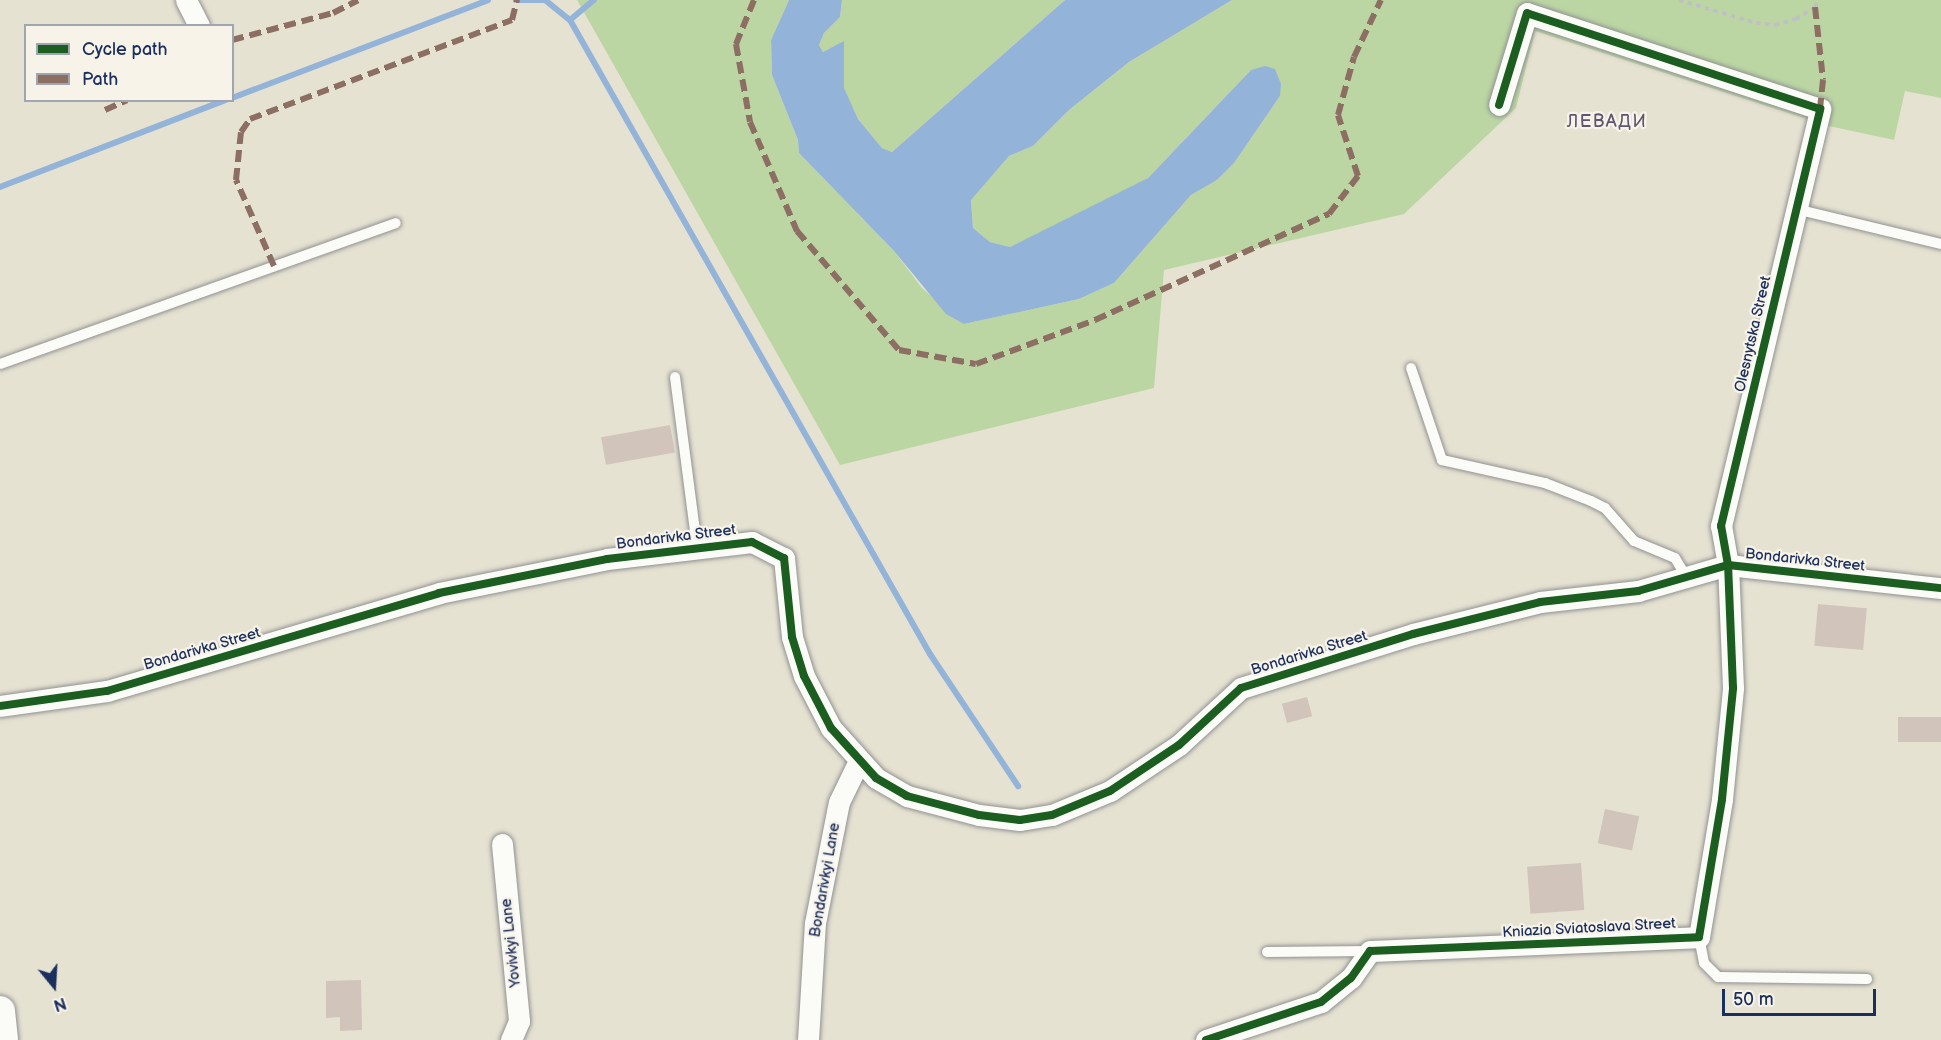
<!DOCTYPE html>
<meta charset="utf-8">
<style>
body{margin:0}
#map{position:relative;width:1941px;height:1040px;overflow:hidden;background:#e6e2d2;font-family:"Balsamiq Sans",sans-serif}
div>[style]{position:absolute}
.green>*{inset:0;background:#bbd6a3}
.water>*{inset:0;background:#93b4d8}
.stream>*{height:6px;margin:-3px;padding:0 3px;transform-origin:3px;border-radius:3px;background:#93b4d8}
.building>*{inset:0;background:#d1c4ba;transform-origin:0 0}
.path>*{height:4px;margin-top:-2px;transform-origin:0;background:repeating-linear-gradient(90deg,#bfc0c2 0 4.5px,transparent 0 9px)}
.roads{filter:drop-shadow(0 0 2px #919292) drop-shadow(0 0 2px #919292)}
.lane>*{height:10px;margin:-5px;padding:0 5px;transform-origin:5px;border-radius:5px;background:#fbfbf8}
.street>*{height:21px;margin:-10.5px;padding:0 10.5px;transform-origin:10.5px;border-radius:10.5px;background:#fbfbf8}
.secondary>*{height:30px;margin:-15px;padding:0 15px;transform-origin:15px;border-radius:15px;background:#fbfbf8}
.quiet>*{height:6px;margin-top:-3px;transform-origin:0;background:repeating-linear-gradient(90deg,#8d6e63 0 12px,transparent 0 18px)}
.cycleway>*{height:8px;margin:-4px;padding:0 4px;transform-origin:4px;border-radius:4px;background:#1b5e20}
span{translate:-50% -50%;white-space:nowrap;text-align:center;line-height:1.15;-webkit-text-stroke:4.5px #f7f3e8;paint-order:stroke}
.street-label{font-size:15px;color:#1b2f5e}
.quarter-label{font-size:18px;color:#5d566f;letter-spacing:1.5px}
.legend{position:absolute;left:24px;top:24px;width:210px;height:78px;box-sizing:border-box;background:#f7f3e8;border:2px solid #9fa5b1;margin:0;padding:8px 10px;list-style:none;font-size:18px;color:#1b2f5e}
.legend li{display:flex;align-items:center;gap:12px;height:30px}
.legend b{width:30px;border:2px solid #9fa5b1}
.north{position:absolute;left:24px;top:956px;width:60px;height:60px;-webkit-text-stroke:4px #f7f3e8;paint-order:stroke;rotate:162deg;font-size:16px;font-weight:700;line-height:24px;text-align:center;color:#1b2f5e}
.north::after{content:'';display:block;margin:auto;width:21px;height:27px;background:#1b2f5e;clip-path:polygon(50% 0,100% 100%,50% 72%,0 100%)}
.scale{position:absolute;left:1722px;top:989px;width:154px;height:27px;box-sizing:border-box;border:3px solid #1b2f5e;border-top:0;padding-left:8px;font-size:18px;line-height:21px;white-space:nowrap;color:#1b2f5e;-webkit-text-stroke:4px #f7f3e8;paint-order:stroke}
</style>
<div id="map">
<div class="green">
<i style="clip-path:polygon(577px 0,789px 0,771px 40px,772px 75px,798px 140px,799px 153px,894px 251px,922px 288px,964px 324px,1079px 299px,1114px 283px,1191px 195px,1217px 180px,1234px 163px,1280px 96px,1251px 70px,1148px 178px,1123px 194px,1010px 247px,990px 242px,973px 228px,971px 199px,1009px 156px,1033px 146px,1069px 110px,1129px 62px,1232px 0,1941px 0,1941px 98px,1905px 91px,1894px 140px,1829px 126px,1535px 31px,1516px 108px,1404px 214px,1164px 270px,1154px 388px,840px 465px)"></i>
<i style="clip-path:polygon(842px 0,1065px 0,892px 152px,882px 148px,858px 119px,843px 88px,844px 42px,823px 52px,819px 45px,824px 33px,840px 17px)"></i>
</div>
<div class="water">
<i style="clip-path:polygon(789px 0,842px 0,840px 17px,824px 33px,819px 45px,823px 52px,844px 41px,844px 88px,858px 119px,882px 148px,892px 152px,1065px 0,1232px 0,1129px 62px,1069px 110px,1033px 146px,1009px 156px,971px 200px,973px 228px,990px 242px,1010px 247px,1148px 178px,1251px 70px,1265px 66px,1275px 69px,1281px 84px,1280px 96px,1234px 163px,1217px 180px,1191px 195px,1114px 283px,1079px 299px,964px 324px,946px 314px,894px 251px,799px 153px,798px 140px,772px 75px,771px 40px)"></i>
</div>
<div class="stream">
<i style="left:516px;top:0;width:29px"></i>
<i style="left:545px;top:0;width:32px;rotate:39deg"></i>
<i style="left:570px;top:20px;width:729px;rotate:60.41deg"></i>
<i style="left:930px;top:654px;width:159px;rotate:56.3deg"></i>
<i style="left:570px;top:20px;width:31px;rotate:-40deg"></i>
<i style="left:232px;top:98px;width:274px;rotate:-20.9deg"></i>
<i style="left:0;top:187px;width:242px;rotate:-21.1deg"></i>
</div>
<div class="building">
<i style="left:670px;top:425px;width:28px;height:70px;rotate:80deg"></i>
<i style="left:1818px;top:604px;width:49px;height:42px;rotate:5deg"></i>
<i style="left:1307px;top:697px;width:20px;height:26px;rotate:75deg"></i>
<i style="left:1941px;top:717px;width:25px;height:43px;rotate:90deg"></i>
<i style="left:1605px;top:809px;width:35px;height:35px;rotate:12deg"></i>
<i style="left:1581px;top:863px;width:47px;height:54px;rotate:86deg"></i>
<i style="clip-path:polygon(361px 980px,362px 1030px,340px 1031px,340px 1017px,326px 1018px,326px 981px)"></i>
</div>
<div class="path">
<i style="left:1679px;top:0;width:80px;rotate:16.6deg"></i>
<i style="left:1756px;top:23px;width:19px;rotate:6deg"></i>
<i style="left:1775px;top:25px;width:22px;rotate:-16deg"></i>
<i style="left:1796px;top:19px;width:22px;rotate:-32deg"></i>
<i style="left:1815px;top:7px;width:8px;rotate:-67deg"></i>
</div>
<div class="roads">
<div class="lane">
<i style="left:1796px;top:209px;width:149px;rotate:13.6deg"></i>
<i style="left:0;top:364px;width:420px;rotate:-19.6deg"></i>
<i style="left:1411px;top:368px;width:97px;rotate:71.4deg"></i>
<i style="left:1442px;top:460px;width:106px;rotate:12.6deg"></i>
<i style="left:1545px;top:483px;width:49px;rotate:21.4deg"></i>
<i style="left:1591px;top:501px;width:16px;rotate:27deg"></i>
<i style="left:1605px;top:508px;width:44px;rotate:48.7deg"></i>
<i style="left:1634px;top:541px;width:44px;rotate:22.5deg"></i>
<i style="left:1675px;top:558px;width:23px;rotate:59deg"></i>
<i style="left:675px;top:377px;width:171px;rotate:82.6deg"></i>
<i style="left:1699px;top:937px;width:26px;rotate:79deg"></i>
<i style="left:1704px;top:963px;width:20px;rotate:45deg"></i>
<i style="left:1718px;top:977px;width:149px;rotate:0.8deg"></i>
<i style="left:1267px;top:952px;width:103px;rotate:-0.6deg"></i>
</div>
<div class="street">
<i style="left:186px;top:0;width:29px;rotate:63deg"></i>
<i style="left:0;top:706px;width:108px;rotate:-8deg"></i>
<i style="left:107px;top:691px;width:346px;rotate:-16.4deg"></i>
<i style="left:439px;top:593px;width:171px;rotate:-11.4deg"></i>
<i style="left:607px;top:559px;width:146px;rotate:-6.7deg"></i>
<i style="left:752px;top:542px;width:36px;rotate:27deg"></i>
<i style="left:784px;top:558px;width:79px;rotate:84.2deg"></i>
<i style="left:792px;top:637px;width:41px;rotate:72.9deg"></i>
<i style="left:804px;top:676px;width:59px;rotate:62.6deg"></i>
<i style="left:831px;top:728px;width:67px;rotate:48deg"></i>
<i style="left:876px;top:778px;width:36px;rotate:30deg"></i>
<i style="left:907px;top:796px;width:74px;rotate:14.8deg"></i>
<i style="left:979px;top:815px;width:41px;rotate:7deg"></i>
<i style="left:1020px;top:820px;width:32px;rotate:-9deg"></i>
<i style="left:1052px;top:815px;width:63px;rotate:-22.5deg"></i>
<i style="left:1110px;top:791px;width:83px;rotate:-33.7deg"></i>
<i style="left:1179px;top:745px;width:84px;rotate:-42.6deg"></i>
<i style="left:1241px;top:688px;width:180px;rotate:-17.4deg"></i>
<i style="left:1413px;top:634px;width:131px;rotate:-14.1deg"></i>
<i style="left:1540px;top:602px;width:99px;rotate:-6.4deg"></i>
<i style="left:1638px;top:591px;width:94px;rotate:-16.1deg"></i>
<i style="left:1728px;top:565px;width:214px;rotate:6.2deg"></i>
<i style="left:502px;top:844px;width:178px;rotate:84.5deg"></i>
<i style="left:519px;top:1021px;width:21px;rotate:113deg"></i>
<i style="left:808px;top:1040px;width:117px;rotate:-86.6deg"></i>
<i style="left:815px;top:923px;width:123px;rotate:-78.8deg"></i>
<i style="left:839px;top:802px;width:46px;rotate:-64deg"></i>
<i style="left:1206px;top:1040px;width:121px;rotate:-18.3deg"></i>
<i style="left:1321px;top:1002px;width:38px;rotate:-39deg"></i>
<i style="left:1351px;top:978px;width:33px;rotate:-55deg"></i>
<i style="left:1370px;top:951px;width:329px;rotate:-2.4deg"></i>
<i style="left:1699px;top:937px;width:140px;rotate:-80.5deg"></i>
<i style="left:1722px;top:799px;width:112px;rotate:-84.3deg"></i>
<i style="left:1733px;top:688px;width:123px;rotate:-92.3deg"></i>
<i style="left:1728px;top:565px;width:40px;rotate:-100deg"></i>
<i style="left:1721px;top:526px;width:429px;rotate:-76.6deg"></i>
<i style="left:1820px;top:109px;width:308px;rotate:-161.9deg"></i>
<i style="left:1527px;top:13px;width:96px;rotate:106.9deg"></i>
</div>
<div class="secondary">
<i style="left:0;top:1011px;width:29px;rotate:84deg"></i>
</div>
</div>
<div class="quiet">
<i style="left:754px;top:0;width:48px;rotate:112.2deg"></i>
<i style="left:736px;top:44px;width:79px;rotate:79.8deg"></i>
<i style="left:750px;top:122px;width:119px;rotate:66.7deg"></i>
<i style="left:797px;top:231px;width:157px;rotate:49.4deg"></i>
<i style="left:899px;top:350px;width:78px;rotate:10.3deg"></i>
<i style="left:976px;top:364px;width:127px;rotate:-20.3deg"></i>
<i style="left:1095px;top:320px;width:257px;rotate:-24.4deg"></i>
<i style="left:1329px;top:214px;width:48px;rotate:-52.7deg"></i>
<i style="left:1358px;top:176px;width:64px;rotate:-108.2deg"></i>
<i style="left:1338px;top:115px;width:60px;rotate:-74.6deg"></i>
<i style="left:1354px;top:57px;width:63px;rotate:-64.7deg"></i>
<i style="left:1815px;top:7px;width:73px;rotate:83.7deg"></i>
<i style="left:1823px;top:80px;width:29px;rotate:96deg"></i>
<i style="left:232px;top:40px;width:105px;rotate:-15deg"></i>
<i style="left:333px;top:13px;width:28px;rotate:-27deg"></i>
<i style="left:105px;top:110px;width:24px;rotate:-24deg"></i>
<i style="left:274px;top:266px;width:94px;rotate:-113.8deg"></i>
<i style="left:236px;top:180px;width:48px;rotate:-84.1deg"></i>
<i style="left:241px;top:132px;width:16px;rotate:-55deg"></i>
<i style="left:250px;top:119px;width:280px;rotate:-20.7deg"></i>
<i style="left:512px;top:20px;width:21px;rotate:-76deg"></i>
</div>
<div class="cycleway">
<i style="left:0;top:706px;width:108px;rotate:-8deg"></i>
<i style="left:107px;top:691px;width:346px;rotate:-16.4deg"></i>
<i style="left:439px;top:593px;width:171px;rotate:-11.4deg"></i>
<i style="left:607px;top:559px;width:146px;rotate:-6.7deg"></i>
<i style="left:752px;top:542px;width:36px;rotate:27deg"></i>
<i style="left:784px;top:558px;width:79px;rotate:84.2deg"></i>
<i style="left:792px;top:637px;width:41px;rotate:72.9deg"></i>
<i style="left:804px;top:676px;width:59px;rotate:62.6deg"></i>
<i style="left:831px;top:728px;width:67px;rotate:48deg"></i>
<i style="left:876px;top:778px;width:36px;rotate:30deg"></i>
<i style="left:907px;top:796px;width:74px;rotate:14.8deg"></i>
<i style="left:979px;top:815px;width:41px;rotate:7deg"></i>
<i style="left:1020px;top:820px;width:32px;rotate:-9deg"></i>
<i style="left:1052px;top:815px;width:63px;rotate:-22.5deg"></i>
<i style="left:1110px;top:791px;width:83px;rotate:-33.7deg"></i>
<i style="left:1179px;top:745px;width:84px;rotate:-42.6deg"></i>
<i style="left:1241px;top:688px;width:180px;rotate:-17.4deg"></i>
<i style="left:1413px;top:634px;width:131px;rotate:-14.1deg"></i>
<i style="left:1540px;top:602px;width:99px;rotate:-6.4deg"></i>
<i style="left:1638px;top:591px;width:94px;rotate:-16.1deg"></i>
<i style="left:1728px;top:565px;width:214px;rotate:6.2deg"></i>
<i style="left:1206px;top:1040px;width:121px;rotate:-18.3deg"></i>
<i style="left:1321px;top:1002px;width:38px;rotate:-39deg"></i>
<i style="left:1351px;top:978px;width:33px;rotate:-55deg"></i>
<i style="left:1370px;top:951px;width:329px;rotate:-2.4deg"></i>
<i style="left:1699px;top:937px;width:140px;rotate:-80.5deg"></i>
<i style="left:1722px;top:799px;width:112px;rotate:-84.3deg"></i>
<i style="left:1733px;top:688px;width:123px;rotate:-92.3deg"></i>
<i style="left:1728px;top:565px;width:40px;rotate:-100deg"></i>
<i style="left:1721px;top:526px;width:429px;rotate:-76.6deg"></i>
<i style="left:1820px;top:109px;width:308px;rotate:-161.9deg"></i>
<i style="left:1527px;top:13px;width:96px;rotate:106.9deg"></i>
</div>
<div class="street-label">
<span style="left:1753px;top:334px;rotate:-77deg">Olesnytska Street</span>
<span style="left:676px;top:537px;rotate:-7deg">Bondarivka Street</span>
<span style="left:1805px;top:560px;rotate:6deg">Bondarivka Street</span>
<span style="left:202px;top:649px;rotate:-16deg">Bondarivka Street</span>
<span style="left:1309px;top:653px;rotate:-17deg">Bondarivka Street</span>
<span style="left:825px;top:880px;rotate:-80deg">Bondarivkyi Lane</span>
<span style="left:1589px;top:928px;rotate:-3deg">Kniazia Sviatoslava Street</span>
<span style="left:511px;top:943px;rotate:-96deg">Yovivkyi Lane</span>
</div>
<div class="quarter-label">
<span style="left:1607px;top:122px">ЛЕВАДИ</span>
</div>
<ul class="legend">
<li><b style="height:8px;background:#1b5e20"></b>Cycle path</li>
<li><b style="height:8px;background:#8d6e63"></b>Path</li>
</ul>
<div class="north">N</div>
<div class="scale">50 m</div>
</div>
